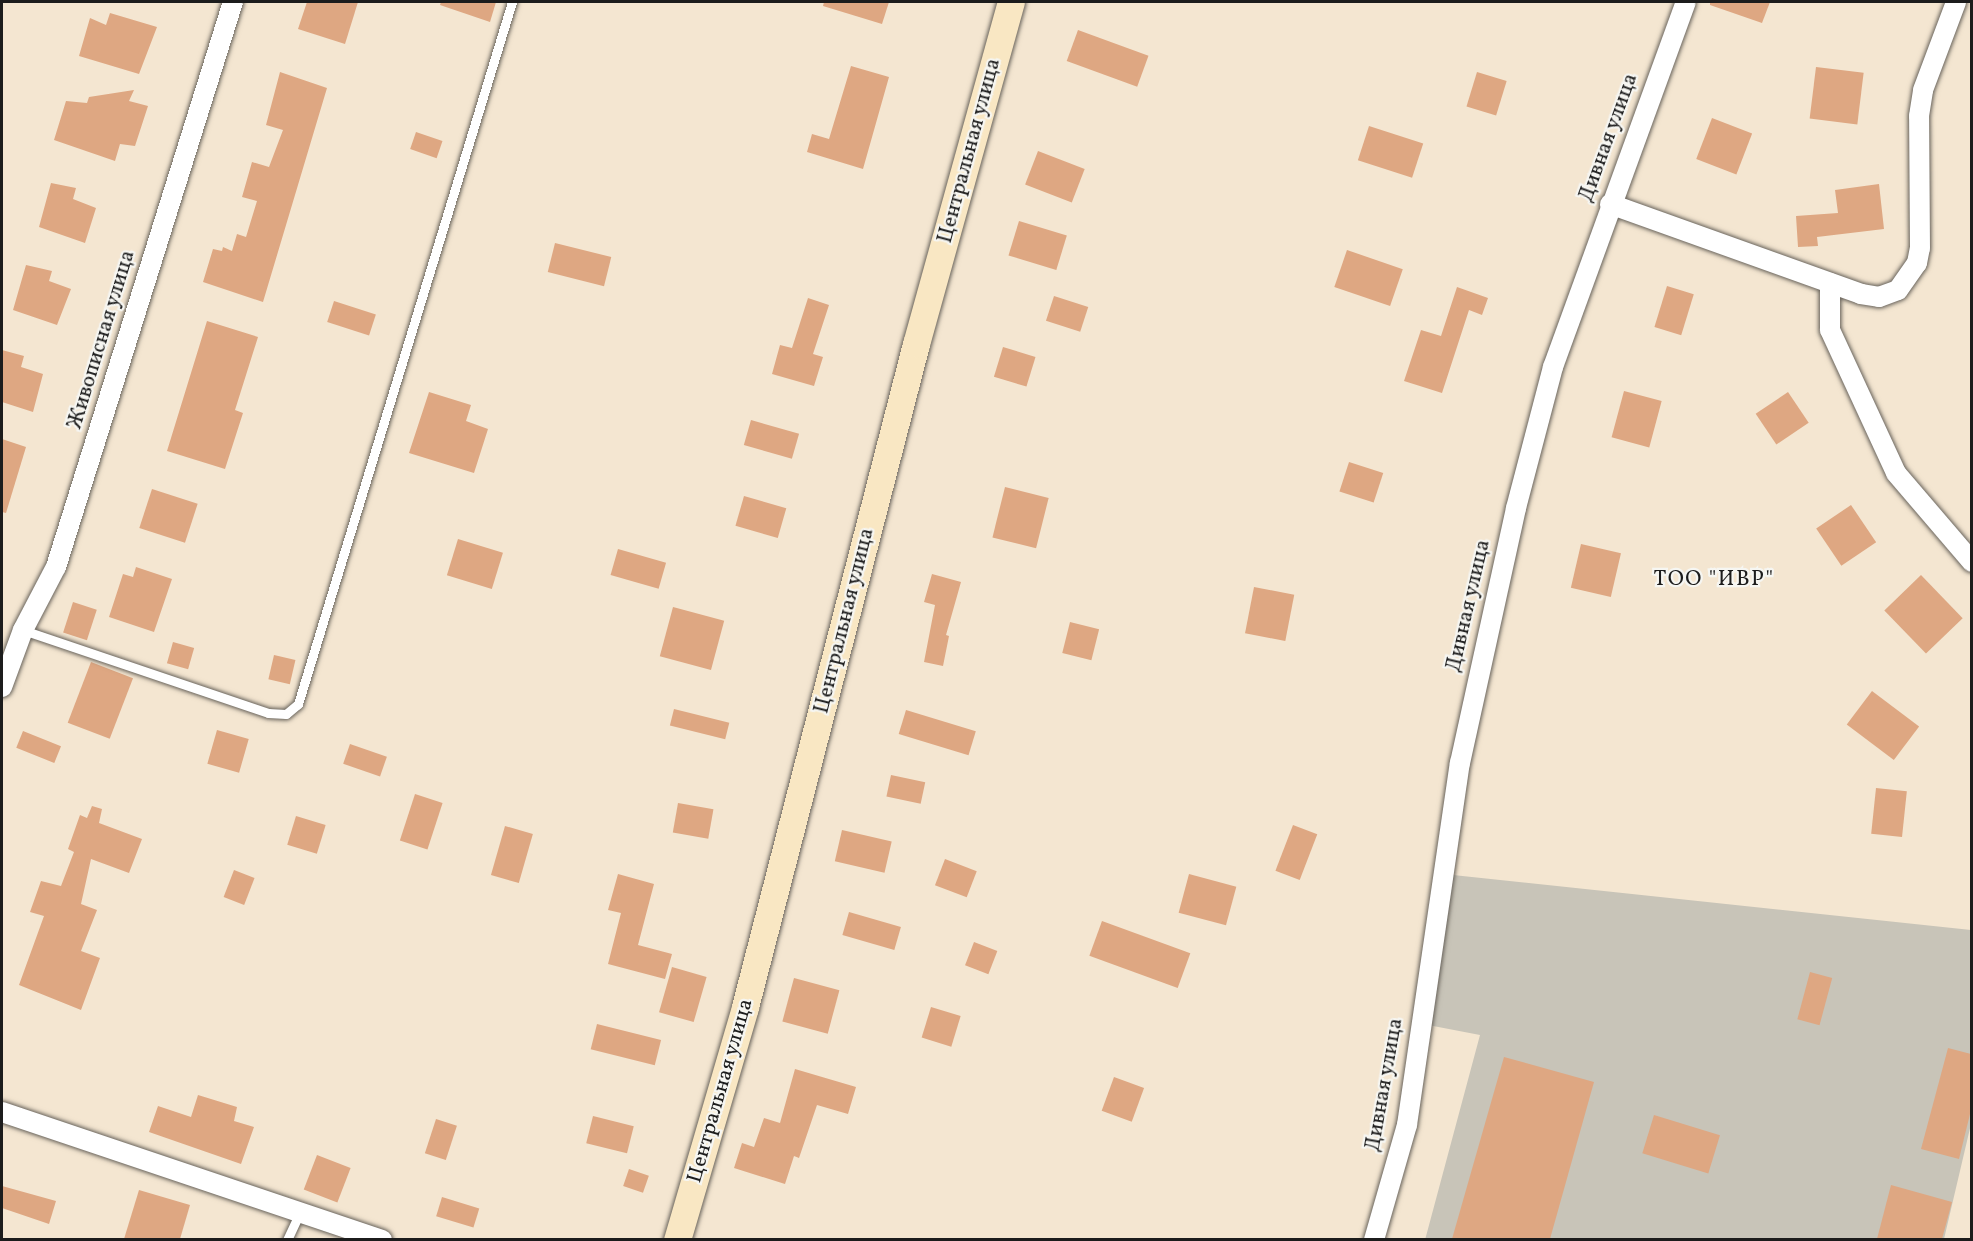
<!DOCTYPE html>
<meta charset="utf-8">
<style>
body{margin:0}
#map{position:relative;width:1973px;height:1241px;overflow:hidden;background:#f4e6d1;font-family:Vollkorn,serif}
div>[style]{position:absolute}
.industrial>*{inset:0;background:#c8c4b8}
.building>*{inset:0;background:#dea782;transform-origin:0 0}
.roads{filter:drop-shadow(0 0 2px #68635b) drop-shadow(0 0 2px #68635b)}
.lane>*{height:9px;margin:-4.5px;padding:0 4.5px;transform-origin:4.5px;border-radius:4.5px;background:#fff}
.street>*{height:20px;margin:-10px;padding:0 10px;transform-origin:10px;border-radius:10px;background:#fff}
.secondary>*{height:27px;margin:-13.5px;padding:0 13.5px;transform-origin:13.5px;border-radius:13.5px;background:#f9e7c3}
span{translate:-50% -50%;white-space:nowrap;text-align:center;line-height:1.15;-webkit-text-stroke:4.5px #f6f6f2;paint-order:stroke}
.street-label{font-size:21px;color:#1c1c1c}
.neighbourhood-label{font-size:22px;color:#1c1c1c;letter-spacing:1.5px}
.frame{position:absolute;inset:0;border:3px solid #1c1c1c;pointer-events:none}
</style>
<div id="map">
<div class="industrial">
<i style="clip-path:polygon(1453px 875px,1971px 930px,1971px 1124px,1944px 1239px,1425px 1240px,1480px 1035px,1428px 1025px)"></i>
</div>
<div class="building">
<i style="clip-path:polygon(307px 2px,358px 2px,345px 44px,298px 29px)"></i>
<i style="clip-path:polygon(441px 2px,496px 2px,490px 22px,440px 5px)"></i>
<i style="clip-path:polygon(824px 2px,889px 2px,882px 24px,823px 6px)"></i>
<i style="clip-path:polygon(1710px 2px,1770px 2px,1762px 23px,1710px 5px)"></i>
<i style="clip-path:polygon(110px 13px,157px 27px,139px 74px,79px 56px,90px 18px,106px 25px)"></i>
<i style="left:1078px;top:30px;width:75px;height:33px;rotate:20deg"></i>
<i style="clip-path:polygon(851px 66px,889px 77px,863px 169px,807px 152px,812px 134px,829px 139px)"></i>
<i style="left:1816px;top:67px;width:48px;height:52px;rotate:7deg"></i>
<i style="clip-path:polygon(280px 72px,327px 88px,263px 302px,203px 282px,213px 249px,222px 251px,223px 247px,232px 251px,237px 234px,246px 237px,257px 201px,242px 197px,252px 162px,269px 167px,283px 130px,266px 125px)"></i>
<i style="left:1477px;top:72px;width:31px;height:36px;rotate:17deg"></i>
<i style="clip-path:polygon(134px 90px,129px 101px,148px 106px,135px 146px,120px 144px,115px 161px,54px 140px,66px 101px,87px 103px,89px 97px)"></i>
<i style="left:1712px;top:118px;width:43px;height:44px;rotate:21deg"></i>
<i style="left:1369px;top:126px;width:57px;height:36px;rotate:18deg"></i>
<i style="left:416px;top:132px;width:28px;height:18px;rotate:19deg"></i>
<i style="left:1038px;top:151px;width:50px;height:36px;rotate:21deg"></i>
<i style="clip-path:polygon(51px 183px,76px 188px,73px 199px,96px 208px,85px 243px,39px 227px)"></i>
<i style="clip-path:polygon(1879px 184px,1884px 229px,1817px 237px,1818px 246px,1798px 247px,1796px 216px,1838px 213px,1835px 190px)"></i>
<i style="left:1019px;top:221px;width:50px;height:36px;rotate:17deg"></i>
<i style="left:555px;top:243px;width:58px;height:30px;rotate:14deg"></i>
<i style="left:1347px;top:250px;width:59px;height:39px;rotate:19deg"></i>
<i style="clip-path:polygon(26px 265px,52px 271px,49px 281px,71px 289px,57px 325px,13px 310px)"></i>
<i style="left:1667px;top:286px;width:28px;height:43px;rotate:17deg"></i>
<i style="clip-path:polygon(1457px 287px,1488px 298px,1482px 315px,1469px 310px,1442px 393px,1404px 381px,1421px 330px,1441px 336px)"></i>
<i style="left:1054px;top:296px;width:36px;height:26px;rotate:18deg"></i>
<i style="clip-path:polygon(808px 298px,829px 305px,813px 354px,823px 357px,814px 386px,772px 374px,780px 345px,792px 348px)"></i>
<i style="left:334px;top:301px;width:44px;height:22px;rotate:18deg"></i>
<i style="clip-path:polygon(207px 321px,258px 337px,235px 410px,243px 413px,225px 469px,167px 451px)"></i>
<i style="left:1003px;top:347px;width:34px;height:31px;rotate:17deg"></i>
<i style="clip-path:polygon(2px 350px,24px 356px,21px 367px,43px 374px,33px 412px,2px 402px)"></i>
<i style="left:1624px;top:391px;width:39px;height:48px;rotate:15deg"></i>
<i style="clip-path:polygon(429px 392px,471px 405px,466px 421px,488px 429px,474px 473px,409px 453px)"></i>
<i style="left:1788px;top:392px;width:37px;height:39px;rotate:56deg"></i>
<i style="left:751px;top:420px;width:50px;height:26px;rotate:16deg"></i>
<i style="clip-path:polygon(2px 439px,26px 447px,6px 513px,2px 512px)"></i>
<i style="left:1349px;top:462px;width:36px;height:31px;rotate:18deg"></i>
<i style="left:1005px;top:487px;width:45px;height:52px;rotate:14deg"></i>
<i style="left:152px;top:489px;width:48px;height:41px;rotate:18deg"></i>
<i style="left:744px;top:496px;width:44px;height:31px;rotate:16deg"></i>
<i style="left:1851px;top:505px;width:45px;height:42px;rotate:56deg"></i>
<i style="left:458px;top:539px;width:47px;height:38px;rotate:17deg"></i>
<i style="left:1581px;top:544px;width:41px;height:45px;rotate:13deg"></i>
<i style="left:618px;top:549px;width:50px;height:27px;rotate:16deg"></i>
<i style="clip-path:polygon(136px 567px,172px 579px,154px 632px,109px 617px,123px 574px,133px 577px)"></i>
<i style="clip-path:polygon(932px 574px,961px 582px,946px 635px,949px 636px,943px 666px,924px 662px,935px 605px,924px 602px)"></i>
<i style="left:1921px;top:575px;width:60px;height:51px;rotate:46deg"></i>
<i style="left:1254px;top:587px;width:41px;height:47px;rotate:11deg"></i>
<i style="left:73px;top:602px;width:25px;height:32px;rotate:18deg"></i>
<i style="left:673px;top:607px;width:53px;height:51px;rotate:15deg"></i>
<i style="left:1070px;top:622px;width:30px;height:32px;rotate:14deg"></i>
<i style="left:173px;top:642px;width:22px;height:22px;rotate:16deg"></i>
<i style="left:274px;top:655px;width:22px;height:25px;rotate:13deg"></i>
<i style="left:91px;top:662px;width:45px;height:65px;rotate:21deg"></i>
<i style="left:1872px;top:691px;width:59px;height:42px;rotate:37deg"></i>
<i style="left:674px;top:709px;width:57px;height:17px;rotate:14deg"></i>
<i style="left:906px;top:710px;width:73px;height:25px;rotate:17deg"></i>
<i style="left:217px;top:730px;width:33px;height:35px;rotate:16deg"></i>
<i style="left:23px;top:731px;width:41px;height:18px;rotate:22deg"></i>
<i style="left:350px;top:744px;width:39px;height:21px;rotate:19deg"></i>
<i style="left:891px;top:775px;width:35px;height:22px;rotate:12deg"></i>
<i style="left:1876px;top:788px;width:31px;height:46px;rotate:6deg"></i>
<i style="left:415px;top:794px;width:29px;height:49px;rotate:18deg"></i>
<i style="left:678px;top:803px;width:36px;height:30px;rotate:10deg"></i>
<i style="clip-path:polygon(92px 806px,102px 809px,99px 823px,142px 839px,129px 873px,91px 859px,81px 904px,97px 910px,81px 951px,100px 958px,81px 1010px,19px 985px,44px 916px,30px 912px,41px 881px,61px 886px,74px 852px,68px 849px,80px 815px,87px 818px)"></i>
<i style="left:296px;top:816px;width:31px;height:30px;rotate:17deg"></i>
<i style="left:1293px;top:825px;width:26px;height:49px;rotate:21deg"></i>
<i style="left:505px;top:826px;width:29px;height:51px;rotate:16deg"></i>
<i style="left:842px;top:830px;width:51px;height:32px;rotate:13deg"></i>
<i style="left:945px;top:859px;width:34px;height:28px;rotate:21deg"></i>
<i style="left:234px;top:870px;width:22px;height:29px;rotate:21deg"></i>
<i style="clip-path:polygon(618px 874px,654px 884px,638px 945px,672px 954px,665px 979px,608px 964px,621px 913px,608px 910px)"></i>
<i style="left:1189px;top:874px;width:49px;height:40px;rotate:15deg"></i>
<i style="left:849px;top:912px;width:54px;height:24px;rotate:16deg"></i>
<i style="left:1102px;top:921px;width:94px;height:37px;rotate:20deg"></i>
<i style="left:974px;top:942px;width:25px;height:25px;rotate:21deg"></i>
<i style="left:672px;top:967px;width:36px;height:47px;rotate:16deg"></i>
<i style="left:1810px;top:972px;width:23px;height:49px;rotate:15deg"></i>
<i style="left:794px;top:978px;width:47px;height:45px;rotate:15deg"></i>
<i style="left:931px;top:1007px;width:31px;height:32px;rotate:17deg"></i>
<i style="left:597px;top:1024px;width:66px;height:26px;rotate:14deg"></i>
<i style="clip-path:polygon(1948px 1048px,1971px 1054px,1971px 1110px,1959px 1159px,1921px 1149px)"></i>
<i style="clip-path:polygon(1504px 1057px,1594px 1082px,1550px 1239px,1452px 1239px)"></i>
<i style="clip-path:polygon(795px 1069px,856px 1087px,848px 1114px,817px 1105px,799px 1158px,794px 1156px,785px 1184px,734px 1168px,742px 1143px,754px 1147px,764px 1118px,780px 1123px)"></i>
<i style="left:1114px;top:1077px;width:32px;height:36px;rotate:20deg"></i>
<i style="clip-path:polygon(198px 1095px,237px 1107px,234px 1121px,254px 1127px,241px 1164px,149px 1132px,158px 1106px,191px 1117px)"></i>
<i style="left:1654px;top:1115px;width:69px;height:40px;rotate:17deg"></i>
<i style="left:593px;top:1116px;width:42px;height:28px;rotate:14deg"></i>
<i style="left:436px;top:1119px;width:22px;height:36px;rotate:18deg"></i>
<i style="left:317px;top:1155px;width:36px;height:37px;rotate:21deg"></i>
<i style="left:629px;top:1169px;width:21px;height:18px;rotate:19deg"></i>
<i style="clip-path:polygon(1891px 1185px,1952px 1202px,1942px 1239px,1877px 1239px)"></i>
<i style="clip-path:polygon(2px 1186px,56px 1201px,49px 1224px,2px 1208px)"></i>
<i style="clip-path:polygon(139px 1190px,190px 1205px,180px 1239px,124px 1239px)"></i>
<i style="left:442px;top:1197px;width:39px;height:20px;rotate:17deg"></i>
</div>
<div class="roads">
<div class="lane">
<i style="left:23px;top:630px;width:259px;rotate:18.7deg"></i>
<i style="left:268px;top:713px;width:18px;rotate:3deg"></i>
<i style="left:286px;top:714px;width:16px;rotate:-40deg"></i>
<i style="left:298px;top:704px;width:734px;rotate:-73.05deg"></i>
<i style="left:287px;top:1240px;width:31px;rotate:-65deg"></i>
</div>
<div class="street">
<i style="left:1610px;top:204px;width:267px;rotate:19.7deg"></i>
<i style="left:1861px;top:294px;width:18px;rotate:9deg"></i>
<i style="left:1879px;top:297px;width:20px;rotate:-20deg"></i>
<i style="left:1898px;top:290px;width:33px;rotate:-55deg"></i>
<i style="left:1917px;top:263px;width:15px;rotate:-79deg"></i>
<i style="left:1920px;top:248px;width:132px;rotate:-90.4deg"></i>
<i style="left:1919px;top:116px;width:26px;rotate:-81deg"></i>
<i style="left:1923px;top:90px;width:94px;rotate:-69.4deg"></i>
<i style="left:1830px;top:283px;width:47px;rotate:90deg"></i>
<i style="left:1830px;top:330px;width:157px;rotate:65.2deg"></i>
<i style="left:1896px;top:473px;width:117px;rotate:49.5deg"></i>
<i style="left:2px;top:687px;width:61px;rotate:-69.8deg"></i>
<i style="left:23px;top:630px;width:71px;rotate:-62.4deg"></i>
<i style="left:56px;top:567px;width:592px;rotate:-72.61deg"></i>
<i style="left:2px;top:1112px;width:401px;rotate:18.6deg"></i>
<i style="left:1374px;top:1240px;width:120px;rotate:-74deg"></i>
<i style="left:1407px;top:1125px;width:366px;rotate:-81.7deg"></i>
<i style="left:1460px;top:763px;width:261px;rotate:-77.6deg"></i>
<i style="left:1516px;top:508px;width:146px;rotate:-75.3deg"></i>
<i style="left:1553px;top:367px;width:388px;rotate:-70deg"></i>
</div>
<div class="secondary">
<i style="left:677px;top:1240px;width:243px;rotate:-73.7deg"></i>
<i style="left:745px;top:1007px;width:685px;rotate:-75.54deg"></i>
<i style="left:916px;top:344px;width:355px;rotate:-74.5deg"></i>
</div>
</div>
<div class="street-label">
<span style="left:1609px;top:138px;rotate:-70deg">Дивная улица</span>
<span style="left:970px;top:151px;rotate:-75deg">Центральная улица</span>
<span style="left:102px;top:340px;rotate:-73deg">Живописная улица</span>
<span style="left:1469px;top:606px;rotate:-77deg">Дивная улица</span>
<span style="left:845px;top:621px;rotate:-76deg">Центральная улица</span>
<span style="left:1385px;top:1085px;rotate:-80deg">Дивная улица</span>
<span style="left:721px;top:1091px;rotate:-74deg">Центральная улица</span>
</div>
<div class="neighbourhood-label">
<span style="left:1714px;top:580px">ТОО "ИВР"</span>
</div>
<div class="frame"></div>
</div>
